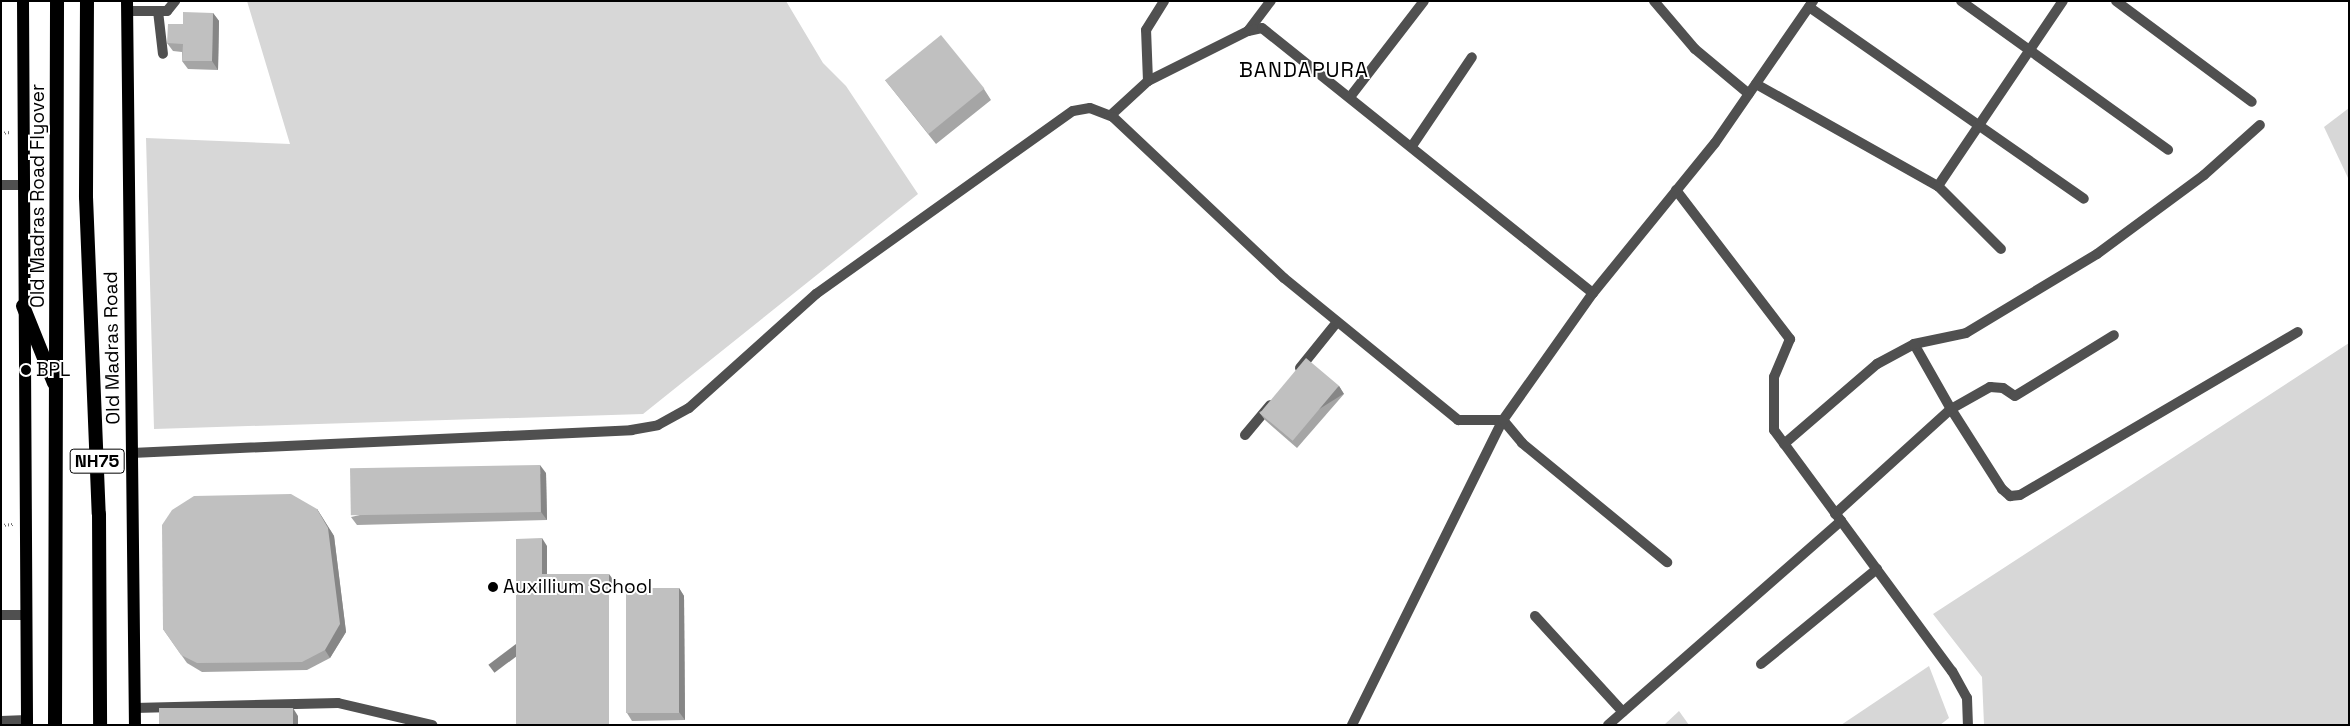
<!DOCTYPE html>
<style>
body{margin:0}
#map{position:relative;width:2350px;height:726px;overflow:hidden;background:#fff;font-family:"Space Grotesk",sans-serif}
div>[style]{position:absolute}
.green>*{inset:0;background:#d7d7d7}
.path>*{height:3px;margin-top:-1.5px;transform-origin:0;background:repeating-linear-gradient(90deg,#727272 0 1px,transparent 0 3.5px)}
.service>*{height:10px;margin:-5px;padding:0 5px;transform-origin:5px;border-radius:5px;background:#505050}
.minor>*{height:10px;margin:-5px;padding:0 5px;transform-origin:5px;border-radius:5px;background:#505050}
.tertiary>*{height:10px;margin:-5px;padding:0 5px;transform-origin:5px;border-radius:5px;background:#505050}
.primary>*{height:12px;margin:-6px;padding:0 6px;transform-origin:6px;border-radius:6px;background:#000}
.trunk>*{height:14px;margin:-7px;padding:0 7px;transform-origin:7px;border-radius:7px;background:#000}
.wall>*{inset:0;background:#a5a5a5}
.shaded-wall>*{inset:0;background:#868686;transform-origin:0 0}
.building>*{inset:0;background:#c0c0c0;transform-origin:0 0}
.dots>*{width:14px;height:14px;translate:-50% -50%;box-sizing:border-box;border:2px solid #fff;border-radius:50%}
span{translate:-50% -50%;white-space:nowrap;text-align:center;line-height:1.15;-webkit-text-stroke:4px #fff;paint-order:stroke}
.shield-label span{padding:1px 4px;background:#fff;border:1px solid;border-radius:4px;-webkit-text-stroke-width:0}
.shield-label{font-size:18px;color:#000;font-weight:700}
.street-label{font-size:19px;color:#000}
.poi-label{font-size:19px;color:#000}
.left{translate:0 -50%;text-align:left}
.quarter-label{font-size:21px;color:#000;letter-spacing:1px}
.frame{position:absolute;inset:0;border:2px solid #000;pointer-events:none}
</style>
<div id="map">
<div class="green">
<i style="clip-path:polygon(247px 1px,786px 1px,823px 63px,846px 86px,918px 194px,643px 414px,154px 429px,146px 138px,290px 144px)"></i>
<i style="clip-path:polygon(2349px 108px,2349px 180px,2324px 127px)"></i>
<i style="clip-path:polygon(2349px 343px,2349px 725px,1984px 725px,1982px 677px,1933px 614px)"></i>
<i style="clip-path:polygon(1929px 666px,1949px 718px,1940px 725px,1841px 725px)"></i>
<i style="clip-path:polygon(1679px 711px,1689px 725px,1664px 725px)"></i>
</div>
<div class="path">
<i style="left:1px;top:133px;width:9px;rotate:-6deg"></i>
<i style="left:1px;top:525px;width:12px;rotate:-5deg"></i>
</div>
<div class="service">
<i style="left:1654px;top:1px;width:63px;rotate:49.5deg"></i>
<i style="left:1695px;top:49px;width:70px;rotate:39.8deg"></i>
<i style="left:127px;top:11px;width:40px"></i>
<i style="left:167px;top:11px;width:13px;rotate:-51deg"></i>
<i style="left:158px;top:11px;width:43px;rotate:83.4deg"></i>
<i style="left:1px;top:185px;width:22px"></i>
<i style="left:1300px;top:368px;width:59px;rotate:-51.2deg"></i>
<i style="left:1503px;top:420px;width:30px;rotate:50deg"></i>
<i style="left:1522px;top:443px;width:188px;rotate:39.4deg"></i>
<i style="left:1245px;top:435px;width:39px;rotate:-50deg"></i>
<i style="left:1px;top:615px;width:26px"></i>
<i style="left:1761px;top:664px;width:150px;rotate:-39.3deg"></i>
<i style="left:134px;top:708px;width:204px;rotate:-1.4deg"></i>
<i style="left:338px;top:703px;width:97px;rotate:13.2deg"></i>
<i style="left:1px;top:721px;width:26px;rotate:-2deg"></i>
</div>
<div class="minor">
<i style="left:1961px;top:1px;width:255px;rotate:35.7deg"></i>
<i style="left:2116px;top:1px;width:169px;rotate:36.6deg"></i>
<i style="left:1809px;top:7px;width:335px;rotate:34.9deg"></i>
<i style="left:1248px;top:31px;width:38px;rotate:-53deg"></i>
<i style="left:1148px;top:81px;width:112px;rotate:-26.6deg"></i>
<i style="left:1248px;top:31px;width:14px;rotate:-12deg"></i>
<i style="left:1262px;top:28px;width:424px;rotate:38.7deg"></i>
<i style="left:1756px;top:84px;width:209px;rotate:29.3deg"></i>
<i style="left:1938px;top:186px;width:89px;rotate:45deg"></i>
<i style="left:1350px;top:97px;width:121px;rotate:-52.4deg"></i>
<i style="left:1111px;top:115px;width:50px;rotate:-42.6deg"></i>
<i style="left:1148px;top:81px;width:51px;rotate:-92.2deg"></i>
<i style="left:1146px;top:30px;width:34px;rotate:-58deg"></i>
<i style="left:1412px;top:146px;width:107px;rotate:-56deg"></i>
<i style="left:1938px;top:186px;width:223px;rotate:-56deg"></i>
<i style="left:1676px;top:190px;width:188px;rotate:52.6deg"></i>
<i style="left:1790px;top:339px;width:41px;rotate:112.8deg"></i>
<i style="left:1774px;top:377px;width:53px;rotate:90deg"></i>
<i style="left:1774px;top:430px;width:300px;rotate:53.6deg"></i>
<i style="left:1952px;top:671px;width:31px;rotate:61deg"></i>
<i style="left:1967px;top:698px;width:27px;rotate:88deg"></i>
<i style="left:1914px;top:344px;width:75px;rotate:60.4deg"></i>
<i style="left:1951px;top:409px;width:95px;rotate:57.5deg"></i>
<i style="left:2002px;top:489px;width:11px;rotate:41deg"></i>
<i style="left:2010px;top:496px;width:10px;rotate:-6deg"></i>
<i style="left:2020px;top:495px;width:322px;rotate:-30.4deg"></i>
<i style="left:1784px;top:444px;width:123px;rotate:-40.7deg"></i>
<i style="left:1877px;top:364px;width:42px;rotate:-28.4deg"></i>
<i style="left:1914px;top:344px;width:53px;rotate:-11.9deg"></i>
<i style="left:1966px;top:333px;width:153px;rotate:-31.1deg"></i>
<i style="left:2097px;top:254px;width:133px;rotate:-36.4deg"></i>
<i style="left:2204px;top:175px;width:75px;rotate:-41.8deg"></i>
<i style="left:1835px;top:514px;width:156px;rotate:-42.2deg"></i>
<i style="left:1951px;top:409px;width:45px;rotate:-29.4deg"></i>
<i style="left:1990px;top:387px;width:13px;rotate:4deg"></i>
<i style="left:2003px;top:388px;width:14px;rotate:34deg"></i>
<i style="left:2015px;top:396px;width:116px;rotate:-31.6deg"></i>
<i style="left:1535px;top:616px;width:130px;rotate:47.5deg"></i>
<i style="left:1352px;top:725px;width:340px;rotate:-63.7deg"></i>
<i style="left:1608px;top:725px;width:310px;rotate:-41.2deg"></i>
</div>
<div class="tertiary">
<i style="left:132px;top:453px;width:500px;rotate:-2.6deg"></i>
<i style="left:631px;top:430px;width:27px;rotate:-10deg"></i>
<i style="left:658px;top:425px;width:35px;rotate:-29deg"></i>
<i style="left:689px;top:408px;width:171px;rotate:-41.9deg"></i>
<i style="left:816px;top:294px;width:315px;rotate:-35.5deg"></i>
<i style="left:1073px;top:111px;width:17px;rotate:-10deg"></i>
<i style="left:1090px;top:108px;width:25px;rotate:21deg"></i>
<i style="left:1113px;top:117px;width:235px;rotate:43.3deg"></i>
<i style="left:1284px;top:278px;width:225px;rotate:39.2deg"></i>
<i style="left:1458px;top:420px;width:45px"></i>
<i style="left:1503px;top:420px;width:156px;rotate:-54.7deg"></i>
<i style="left:1593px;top:293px;width:193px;rotate:-50.9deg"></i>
<i style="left:1715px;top:143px;width:173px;rotate:-55.4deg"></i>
</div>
<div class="primary">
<i style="left:23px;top:1px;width:724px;rotate:89.68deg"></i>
<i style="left:127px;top:1px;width:724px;rotate:89.37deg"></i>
</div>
<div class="trunk">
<i style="left:87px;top:1px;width:196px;rotate:90.3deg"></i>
<i style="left:86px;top:197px;width:317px;rotate:87.7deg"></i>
<i style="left:99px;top:514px;width:211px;rotate:89.7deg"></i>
<i style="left:23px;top:306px;width:83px;rotate:68.1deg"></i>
<i style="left:55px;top:725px;width:724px;rotate:-89.84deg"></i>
</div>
<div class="wall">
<i style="clip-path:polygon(213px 13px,219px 21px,218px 70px,188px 69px,182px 61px,182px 52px,173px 51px,167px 43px,183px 24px)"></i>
<i style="clip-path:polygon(885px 80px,984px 89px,991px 100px,936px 144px,893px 90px)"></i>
<i style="clip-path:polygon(1339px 386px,1344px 394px,1297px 448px,1265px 420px,1259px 412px)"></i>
<i style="clip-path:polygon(546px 473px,547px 520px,357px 525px,351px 517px)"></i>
<i style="clip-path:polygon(317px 509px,334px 536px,346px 632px,330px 658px,307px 670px,202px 672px,187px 663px,163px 629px)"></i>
<i style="clip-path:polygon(679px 588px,684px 596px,685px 720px,632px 721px,627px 713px)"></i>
</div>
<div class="shaded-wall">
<i style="clip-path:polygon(213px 13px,219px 21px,218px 70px,212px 61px)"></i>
<i style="left:1339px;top:386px;width:9px;height:72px;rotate:58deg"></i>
<i style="clip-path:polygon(540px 465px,546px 473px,547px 520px,541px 512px)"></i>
<i style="clip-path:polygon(317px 509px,334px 536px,346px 632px,330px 658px,325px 650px)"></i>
<i style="clip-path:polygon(542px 538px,547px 546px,547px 582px,542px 574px)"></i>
<i style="left:609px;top:574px;width:10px;height:151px;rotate:53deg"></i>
<i style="clip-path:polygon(679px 588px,684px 596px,685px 720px,679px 712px)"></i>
<i style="clip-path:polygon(293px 708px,298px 716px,298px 725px,293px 725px)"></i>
</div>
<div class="building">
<i style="clip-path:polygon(183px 12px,213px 13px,212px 61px,182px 61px,183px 44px,167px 43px,168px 24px,183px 24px)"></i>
<i style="left:941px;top:35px;width:69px;height:72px;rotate:51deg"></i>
<i style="left:1306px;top:358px;width:43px;height:72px;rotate:40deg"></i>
<i style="left:540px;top:465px;width:47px;height:190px;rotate:89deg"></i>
<i style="clip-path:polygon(291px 494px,317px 509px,328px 528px,340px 624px,325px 650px,302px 662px,197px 663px,181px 655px,163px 629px,162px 525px,172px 510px,194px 496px)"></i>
<i style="clip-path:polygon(542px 538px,542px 574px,609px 574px,609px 725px,516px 725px,516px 539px)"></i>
<i style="left:626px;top:588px;width:53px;height:125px"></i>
<i style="left:159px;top:708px;width:134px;height:17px"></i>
</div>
<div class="dots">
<i style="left:26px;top:370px;background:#000"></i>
<i style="left:493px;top:587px;background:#000"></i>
</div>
<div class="shield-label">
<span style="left:97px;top:461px">NH75</span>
</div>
<div class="street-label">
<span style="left:38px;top:196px;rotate:-90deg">Old Madras Road Flyover</span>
<span style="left:112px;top:348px;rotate:-91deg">Old Madras Road</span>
</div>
<div class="poi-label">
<span class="left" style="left:36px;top:370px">BPL</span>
<span class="left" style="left:503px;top:587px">Auxillium School</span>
</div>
<div class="quarter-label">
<span style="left:1304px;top:70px">BANDAPURA</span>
</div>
<div class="frame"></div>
</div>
